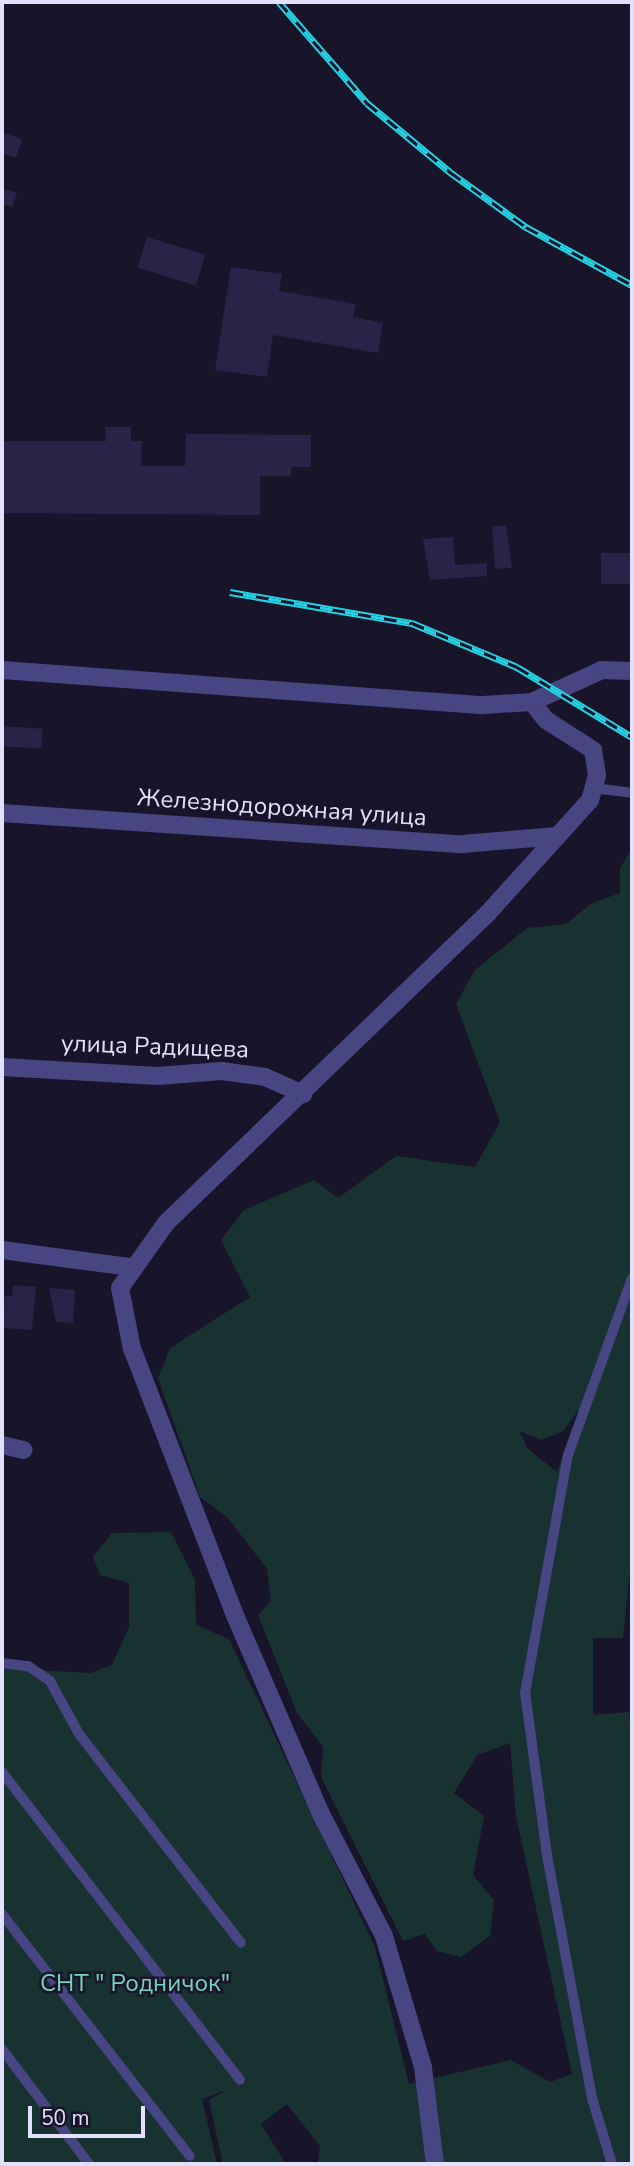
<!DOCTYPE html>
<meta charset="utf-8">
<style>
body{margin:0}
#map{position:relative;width:634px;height:2166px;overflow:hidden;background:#181429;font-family:"Nunito Sans",sans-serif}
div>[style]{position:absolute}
.green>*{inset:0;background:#183231}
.building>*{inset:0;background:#2a2348;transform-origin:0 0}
.service>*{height:10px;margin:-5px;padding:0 5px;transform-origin:5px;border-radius:5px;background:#474582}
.minor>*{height:18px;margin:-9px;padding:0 9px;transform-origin:9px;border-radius:9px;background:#474582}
.tertiary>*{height:18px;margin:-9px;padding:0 9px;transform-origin:9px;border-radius:9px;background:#474582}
.rail>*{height:7px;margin-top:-3.5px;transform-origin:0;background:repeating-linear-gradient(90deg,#181429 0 13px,#25d2e3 0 26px);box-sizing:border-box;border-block:2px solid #25d2e3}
span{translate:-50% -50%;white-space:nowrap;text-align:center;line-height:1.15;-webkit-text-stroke:5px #181429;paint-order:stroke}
.street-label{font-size:24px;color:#e3e0fb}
.park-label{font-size:24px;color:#74d3ba}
.frame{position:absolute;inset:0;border:4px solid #e3e0fb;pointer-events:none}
.scale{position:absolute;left:28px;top:2106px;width:117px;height:32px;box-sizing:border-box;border:4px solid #e3e0fb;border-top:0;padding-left:9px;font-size:21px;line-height:24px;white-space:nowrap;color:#e3e0fb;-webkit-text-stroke:5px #181429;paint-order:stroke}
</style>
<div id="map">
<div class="green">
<i style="clip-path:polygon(evenodd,632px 849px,632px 1552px,623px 1638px,593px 1638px,593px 1715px,629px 1712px,632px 1750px,632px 2164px,318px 2164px,320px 2146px,287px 2104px,261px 2124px,286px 2164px,223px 2164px,209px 2100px,226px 2090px,202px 2099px,217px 2164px,2px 2164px,2px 1668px,90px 1673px,112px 1665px,129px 1627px,129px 1583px,100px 1575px,93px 1557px,112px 1533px,171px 1532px,195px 1580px,196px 1625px,229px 1639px,375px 1947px,409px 2084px,511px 2060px,550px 2082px,572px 2074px,516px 1816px,510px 1743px,477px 1755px,454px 1793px,484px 1816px,473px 1875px,494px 1900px,490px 1936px,461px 1957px,437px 1951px,425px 1934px,403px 1941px,321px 1777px,323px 1747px,297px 1713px,258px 1615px,271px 1601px,267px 1569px,228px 1518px,200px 1497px,158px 1378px,170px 1348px,250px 1297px,221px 1240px,244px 1210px,314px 1180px,338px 1198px,396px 1156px,475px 1167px,500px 1122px,456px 1004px,475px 970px,527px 928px,566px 924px,592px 903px,620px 893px,620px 868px,632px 849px,581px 1407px,557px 1472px,528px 1449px,519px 1431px,541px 1440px,562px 1432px,581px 1407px)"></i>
</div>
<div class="building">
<i style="clip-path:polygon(2px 132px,22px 139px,16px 158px,2px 153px)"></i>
<i style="clip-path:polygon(2px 188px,17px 193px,12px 207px,2px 204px)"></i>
<i style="left:147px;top:237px;width:61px;height:32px;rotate:17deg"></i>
<i style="clip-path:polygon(231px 267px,282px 274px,279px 291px,356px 304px,353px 317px,383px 323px,378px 353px,273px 335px,267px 377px,215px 370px)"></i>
<i style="clip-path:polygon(105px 427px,131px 427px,131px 441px,142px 441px,141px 466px,185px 466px,186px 434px,311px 435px,311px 467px,291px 467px,291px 476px,260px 476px,260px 515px,2px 513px,2px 441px,106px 441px)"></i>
<i style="clip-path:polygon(492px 526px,506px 526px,512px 568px,495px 569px)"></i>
<i style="clip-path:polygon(453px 537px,455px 565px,487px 563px,487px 576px,430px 580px,423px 539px)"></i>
<i style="left:632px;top:553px;width:31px;height:31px;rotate:90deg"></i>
<i style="left:2px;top:726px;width:41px;height:20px;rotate:4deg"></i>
<i style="clip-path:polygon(13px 1285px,36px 1287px,32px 1330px,3px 1328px,5px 1295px,12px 1296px)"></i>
<i style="clip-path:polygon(49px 1288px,75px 1290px,73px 1323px,56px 1322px)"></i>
</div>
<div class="service">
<i style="left:593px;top:788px;width:39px;rotate:7deg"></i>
<i style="left:2px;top:1663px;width:26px;rotate:7deg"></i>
<i style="left:28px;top:1666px;width:27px;rotate:34deg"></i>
<i style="left:50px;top:1681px;width:60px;rotate:61.3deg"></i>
<i style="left:79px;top:1734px;width:264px;rotate:52.2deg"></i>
<i style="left:2px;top:1772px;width:389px;rotate:52.3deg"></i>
<i style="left:2px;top:1914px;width:306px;rotate:52.2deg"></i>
<i style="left:2px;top:2049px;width:144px;rotate:52.9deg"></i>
<i style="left:612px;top:2164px;width:69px;rotate:-106.9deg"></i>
<i style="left:592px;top:2098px;width:247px;rotate:-100.5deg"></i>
<i style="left:547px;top:1855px;width:163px;rotate:-97.7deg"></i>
<i style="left:525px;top:1693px;width:242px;rotate:-79.8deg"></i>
<i style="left:568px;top:1455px;width:188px;rotate:-70.1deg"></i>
</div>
<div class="minor">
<i style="left:2px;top:813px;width:461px;rotate:3.9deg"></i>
<i style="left:462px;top:844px;width:96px;rotate:-4.8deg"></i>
<i style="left:2px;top:1067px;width:156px;rotate:3.3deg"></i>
<i style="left:158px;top:1076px;width:64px;rotate:-4.5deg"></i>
<i style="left:222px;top:1071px;width:43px;rotate:7.9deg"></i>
<i style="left:265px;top:1077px;width:42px;rotate:24.1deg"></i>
<i style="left:2px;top:1250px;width:128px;rotate:7.6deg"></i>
<i style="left:2px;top:1445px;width:22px;rotate:13deg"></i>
<i style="left:435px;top:2164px;width:98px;rotate:-97.1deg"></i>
<i style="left:423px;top:2067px;width:137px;rotate:-106.6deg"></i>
<i style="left:384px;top:1936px;width:137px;rotate:-117.3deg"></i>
<i style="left:321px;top:1814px;width:214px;rotate:-113.4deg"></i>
<i style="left:236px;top:1618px;width:288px;rotate:-111.1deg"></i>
<i style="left:132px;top:1349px;width:62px;rotate:-101.1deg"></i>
<i style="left:120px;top:1288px;width:80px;rotate:-54.7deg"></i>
<i style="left:166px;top:1223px;width:447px;rotate:-43.9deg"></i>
<i style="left:488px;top:913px;width:152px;rotate:-47.9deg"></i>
<i style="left:590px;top:800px;width:26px;rotate:-74deg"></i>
<i style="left:597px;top:775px;width:25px;rotate:-99deg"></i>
<i style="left:593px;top:750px;width:56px;rotate:-147.4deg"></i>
<i style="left:546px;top:720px;width:23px;rotate:-128deg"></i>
</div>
<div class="tertiary">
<i style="left:2px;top:670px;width:482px;rotate:4.2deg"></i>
<i style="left:483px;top:705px;width:49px;rotate:-3.5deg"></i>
<i style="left:532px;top:702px;width:77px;rotate:-24.6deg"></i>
<i style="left:602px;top:670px;width:30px;rotate:2deg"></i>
</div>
<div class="rail">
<i style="left:279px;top:2px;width:134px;rotate:48.9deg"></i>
<i style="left:367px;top:103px;width:108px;rotate:39.7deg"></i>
<i style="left:450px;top:172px;width:94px;rotate:35.9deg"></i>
<i style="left:526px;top:227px;width:121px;rotate:28.7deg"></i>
<i style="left:230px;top:592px;width:185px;rotate:9.7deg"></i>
<i style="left:412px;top:623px;width:114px;rotate:22.7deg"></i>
<i style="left:517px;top:667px;width:135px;rotate:31.3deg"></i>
</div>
<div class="street-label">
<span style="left:282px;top:808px;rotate:4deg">Железнодорожная улица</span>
<span style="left:155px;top:1047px;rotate:2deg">улица Радищева</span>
</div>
<div class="park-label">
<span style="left:135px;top:1984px">СНТ " Родничок"</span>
</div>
<div class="frame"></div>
<div class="scale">50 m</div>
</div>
